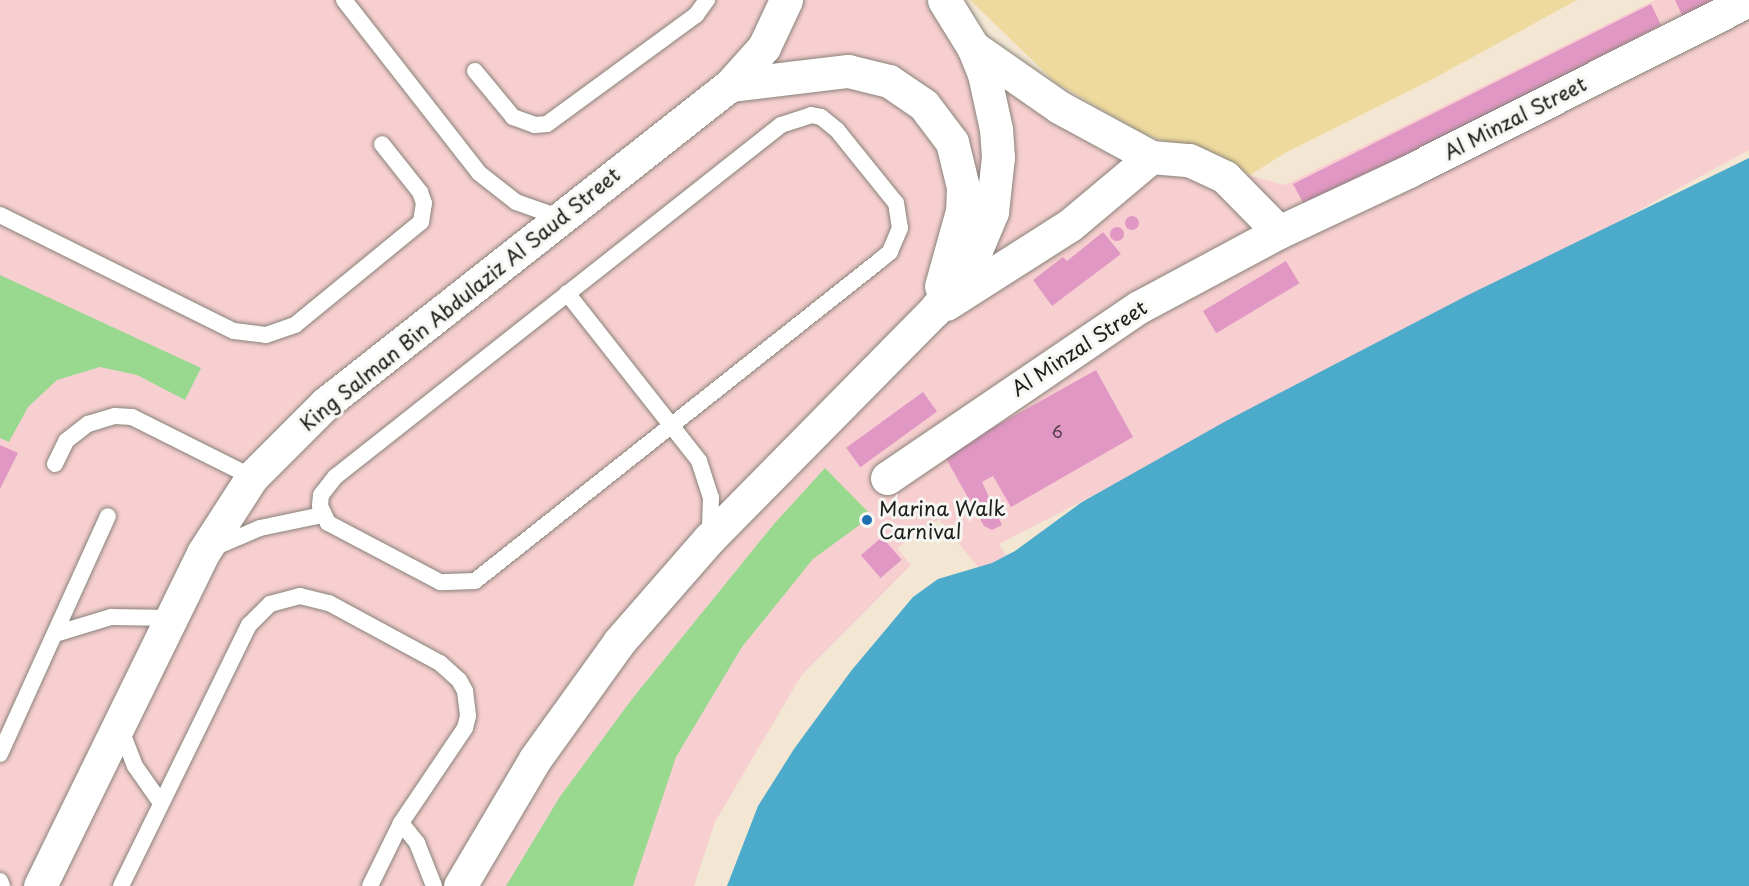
<!DOCTYPE html>
<style>
body{margin:0}
#map{position:relative;width:1749px;height:886px;overflow:hidden;background:#f3e7d4;font-family:"Playpen Sans",sans-serif}
div>[style]{position:absolute}
.built>*{inset:0;background:#f7cfd0}
.green>*{inset:0;background:#99d98f}
.sand>*{inset:0;background:#eeda9e}
.water>*{inset:0;background:#4cabcb}
.building>*{inset:0;background:#e197c3;transform-origin:0 0}
.round{border-radius:50%}
.roads{filter:drop-shadow(0 0 2px #888278) drop-shadow(0 0 2px #888278)}
.service>*{height:16px;margin:-8px;padding:0 8px;transform-origin:8px;border-radius:8px;background:#fff}
.minor>*{height:33px;margin:-16.5px;padding:0 16.5px;transform-origin:16.5px;border-radius:16.5px;background:#fff}
.dots>*{width:16px;height:16px;translate:-50% -50%;box-sizing:border-box;border:3px solid #f6f6f2;border-radius:50%}
span{translate:-50% -50%;white-space:nowrap;text-align:center;line-height:1.15;-webkit-text-stroke:6px #f6f6f2;paint-order:stroke}
.number-label{font-size:16px;color:#4d3b46}
.number-label span{-webkit-text-stroke-width:0}
.street-label{font-size:20px;color:#1c1c1c}
.poi-label{font-size:20px;color:#1c1c1c}
.left{translate:0 -50%;text-align:left}
</style>
<div id="map">
<div class="built">
<i style="clip-path:polygon(0 0,925px 0,952px 34px,1127px 159px,1240px 173px,1285px 185px,1655px 0,1749px 0,1749px 150px,1504px 284px,999px 544px,1017px 574px,995px 588px,939px 519px,897px 548px,911px 565px,801px 676px,715px 822px,694px 886px,0 886px)"></i>
</div>
<div class="green">
<i style="clip-path:polygon(0 275px,201px 368px,185px 400px,137px 375px,100px 367px,57px 380px,28px 407px,9px 442px,0 438px)"></i>
<i style="clip-path:polygon(825px 468px,872px 516px,813px 559px,742px 647px,676px 757px,633px 886px,506px 886px,559px 798px,632px 699px,774px 524px)"></i>
</div>
<div class="sand">
<i style="clip-path:polygon(970px 0,1577px 0,1427px 82px,1285px 153px,1250px 175px,1209px 150px,1168px 143px,1139px 131px,1055px 82px)"></i>
</div>
<div class="water">
<i style="clip-path:polygon(1749px 158px,1749px 886px,727px 886px,758px 806px,794px 749px,851px 671px,913px 597px,938px 579px,992px 563px,1015px 551px,1082px 502px,1226px 421px,1468px 295px)"></i>
</div>
<div class="building">
<i style="clip-path:polygon(1675px 0,1738px 0,1686px 24px)"></i>
<i style="clip-path:polygon(1651px 4px,1661px 25px,1307px 210px,1293px 184px)"></i>
<i class="round" style="left:1125px;top:216px;width:14px;height:14px"></i>
<i class="round" style="left:1110px;top:227px;width:14px;height:14px"></i>
<i style="clip-path:polygon(1103px 232px,1121px 254px,1052px 306px,1033px 280px,1063px 257px,1067px 261px)"></i>
<i style="left:1286px;top:261px;width:26px;height:97px;rotate:59deg"></i>
<i style="clip-path:polygon(1096px 370px,1133px 437px,1011px 507px,993px 476px,982px 482px,1002px 525px,992px 530px,984px 526px,944px 455px)"></i>
<i style="left:923px;top:392px;width:24px;height:95px;rotate:54deg"></i>
<i style="clip-path:polygon(0 445px,18px 453px,0 489px)"></i>
<i style="left:882px;top:537px;width:30px;height:28px;rotate:49deg"></i>
</div>
<div class="roads">
<div class="service">
<i style="left:344px;top:0;width:219px;rotate:52deg"></i>
<i style="left:479px;top:173px;width:47px;rotate:38.1deg"></i>
<i style="left:516px;top:202px;width:48px;rotate:19.6deg"></i>
<i style="left:475px;top:71px;width:60px;rotate:50.4deg"></i>
<i style="left:513px;top:117px;width:23px;rotate:20deg"></i>
<i style="left:535px;top:125px;width:12px;rotate:-5deg"></i>
<i style="left:547px;top:124px;width:185px;rotate:-36.2deg"></i>
<i style="left:696px;top:15px;width:19px;rotate:-54deg"></i>
<i style="left:811px;top:115px;width:10px;rotate:11deg"></i>
<i style="left:821px;top:117px;width:21px;rotate:39deg"></i>
<i style="left:837px;top:130px;width:94px;rotate:51.1deg"></i>
<i style="left:896px;top:203px;width:25px;rotate:81deg"></i>
<i style="left:900px;top:228px;width:26px;rotate:113deg"></i>
<i style="left:890px;top:252px;width:14px;rotate:141deg"></i>
<i style="left:879px;top:261px;width:515px;rotate:141.62deg"></i>
<i style="left:475px;top:581px;width:35px;rotate:178deg"></i>
<i style="left:440px;top:582px;width:127px;rotate:-152.2deg"></i>
<i style="left:328px;top:523px;width:19px;rotate:-115deg"></i>
<i style="left:320px;top:506px;width:11px;rotate:-85deg"></i>
<i style="left:321px;top:495px;width:23px;rotate:-52deg"></i>
<i style="left:335px;top:477px;width:568px;rotate:-38.28deg"></i>
<i style="left:781px;top:125px;width:32px;rotate:-18deg"></i>
<i style="left:0;top:215px;width:261px;rotate:26.4deg"></i>
<i style="left:234px;top:331px;width:32px;rotate:7deg"></i>
<i style="left:266px;top:335px;width:31px;rotate:-19deg"></i>
<i style="left:295px;top:325px;width:163px;rotate:-39.3deg"></i>
<i style="left:421px;top:222px;width:19px;rotate:-81deg"></i>
<i style="left:424px;top:203px;width:12px;rotate:-110deg"></i>
<i style="left:420px;top:192px;width:61px;rotate:-128.4deg"></i>
<i style="left:567px;top:293px;width:214px;rotate:51.8deg"></i>
<i style="left:699px;top:461px;width:39px;rotate:72deg"></i>
<i style="left:711px;top:498px;width:37px;rotate:92deg"></i>
<i style="left:55px;top:464px;width:25px;rotate:-64deg"></i>
<i style="left:66px;top:441px;width:28px;rotate:-38deg"></i>
<i style="left:88px;top:424px;width:28px;rotate:-17deg"></i>
<i style="left:115px;top:416px;width:17px;rotate:3deg"></i>
<i style="left:132px;top:417px;width:134px;rotate:26.6deg"></i>
<i style="left:211px;top:549px;width:53px;rotate:-23.2deg"></i>
<i style="left:260px;top:528px;width:63px;rotate:-11.8deg"></i>
<i style="left:55px;top:634px;width:59px;rotate:-16.9deg"></i>
<i style="left:111px;top:617px;width:60px;rotate:1deg"></i>
<i style="left:119px;top:725px;width:44px;rotate:68.7deg"></i>
<i style="left:135px;top:766px;width:45px;rotate:54.9deg"></i>
<i style="left:0;top:754px;width:261px;rotate:-65.6deg"></i>
<i style="left:401px;top:823px;width:26px;rotate:51deg"></i>
<i style="left:417px;top:843px;width:46px;rotate:68.4deg"></i>
<i style="left:0;top:881px;width:5px;rotate:68deg"></i>
<i style="left:121px;top:886px;width:291px;rotate:-63.9deg"></i>
<i style="left:249px;top:625px;width:30px;rotate:-45deg"></i>
<i style="left:270px;top:604px;width:31px;rotate:-15deg"></i>
<i style="left:300px;top:596px;width:30px;rotate:14deg"></i>
<i style="left:329px;top:603px;width:126px;rotate:28.4deg"></i>
<i style="left:440px;top:663px;width:25px;rotate:42deg"></i>
<i style="left:459px;top:680px;width:13px;rotate:61deg"></i>
<i style="left:465px;top:691px;width:25px;rotate:83deg"></i>
<i style="left:468px;top:716px;width:12px;rotate:104deg"></i>
<i style="left:465px;top:728px;width:115px;rotate:124deg"></i>
<i style="left:401px;top:823px;width:70px;rotate:116.2deg"></i>
</div>
<div class="minor">
<i style="left:973px;top:47px;width:105px;rotate:34.9deg"></i>
<i style="left:1059px;top:107px;width:105px;rotate:28.5deg"></i>
<i style="left:730px;top:85px;width:119px;rotate:-6.8deg"></i>
<i style="left:848px;top:71px;width:42px;rotate:13.7deg"></i>
<i style="left:889px;top:81px;width:42px;rotate:34.4deg"></i>
<i style="left:924px;top:105px;width:46px;rotate:52.9deg"></i>
<i style="left:952px;top:142px;width:46px;rotate:76.3deg"></i>
<i style="left:963px;top:187px;width:24px;rotate:92deg"></i>
<i style="left:962px;top:211px;width:78px;rotate:105.6deg"></i>
<i style="left:946px;top:304px;width:147px;rotate:-32.5deg"></i>
<i style="left:1070px;top:225px;width:106px;rotate:-40deg"></i>
<i style="left:1151px;top:157px;width:38px;rotate:5deg"></i>
<i style="left:1189px;top:160px;width:40px;rotate:25deg"></i>
<i style="left:1225px;top:177px;width:77px;rotate:45.5deg"></i>
<i style="left:887px;top:478px;width:305px;rotate:-34.2deg"></i>
<i style="left:1139px;top:307px;width:159px;rotate:-28.2deg"></i>
<i style="left:1279px;top:232px;width:144px;rotate:-25.1deg"></i>
<i style="left:1409px;top:171px;width:381px;rotate:-26.7deg"></i>
<i style="left:40px;top:886px;width:371px;rotate:-63.9deg"></i>
<i style="left:203px;top:553px;width:90px;rotate:-57.2deg"></i>
<i style="left:252px;top:477px;width:105px;rotate:-45deg"></i>
<i style="left:326px;top:403px;width:514px;rotate:-38.21deg"></i>
<i style="left:730px;top:85px;width:51px;rotate:-48.2deg"></i>
<i style="left:764px;top:47px;width:52px;rotate:-64.9deg"></i>
<i style="left:460px;top:886px;width:147px;rotate:-59.4deg"></i>
<i style="left:535px;top:759px;width:144px;rotate:-54.3deg"></i>
<i style="left:619px;top:642px;width:137px;rotate:-48.9deg"></i>
<i style="left:709px;top:539px;width:320px;rotate:-45.4deg"></i>
<i style="left:934px;top:311px;width:61px;rotate:-52.9deg"></i>
<i style="left:971px;top:262px;width:54px;rotate:-67.2deg"></i>
<i style="left:992px;top:212px;width:55px;rotate:-83.8deg"></i>
<i style="left:998px;top:157px;width:28px;rotate:-94deg"></i>
<i style="left:996px;top:129px;width:56px;rotate:-102.3deg"></i>
<i style="left:984px;top:74px;width:29px;rotate:-112deg"></i>
<i style="left:973px;top:47px;width:55px;rotate:-121.7deg"></i>
</div>
</div>
<div class="dots">
<i style="left:867px;top:520px;background:#1f6fb2"></i>
</div>
<div class="number-label">
<span style="left:1057px;top:431px">6</span>
</div>
<div class="street-label">
<span style="left:1515px;top:118px;rotate:-27deg">Al Minzal Street</span>
<span style="left:460px;top:299px;rotate:-39deg">King Salman Bin Abdulaziz Al Saud Street</span>
<span style="left:1079px;top:348px;rotate:-33deg">Al Minzal Street</span>
</div>
<div class="poi-label">
<span class="left" style="left:879px;top:520px">Marina Walk<br>Carnival</span>
</div>
</div>
